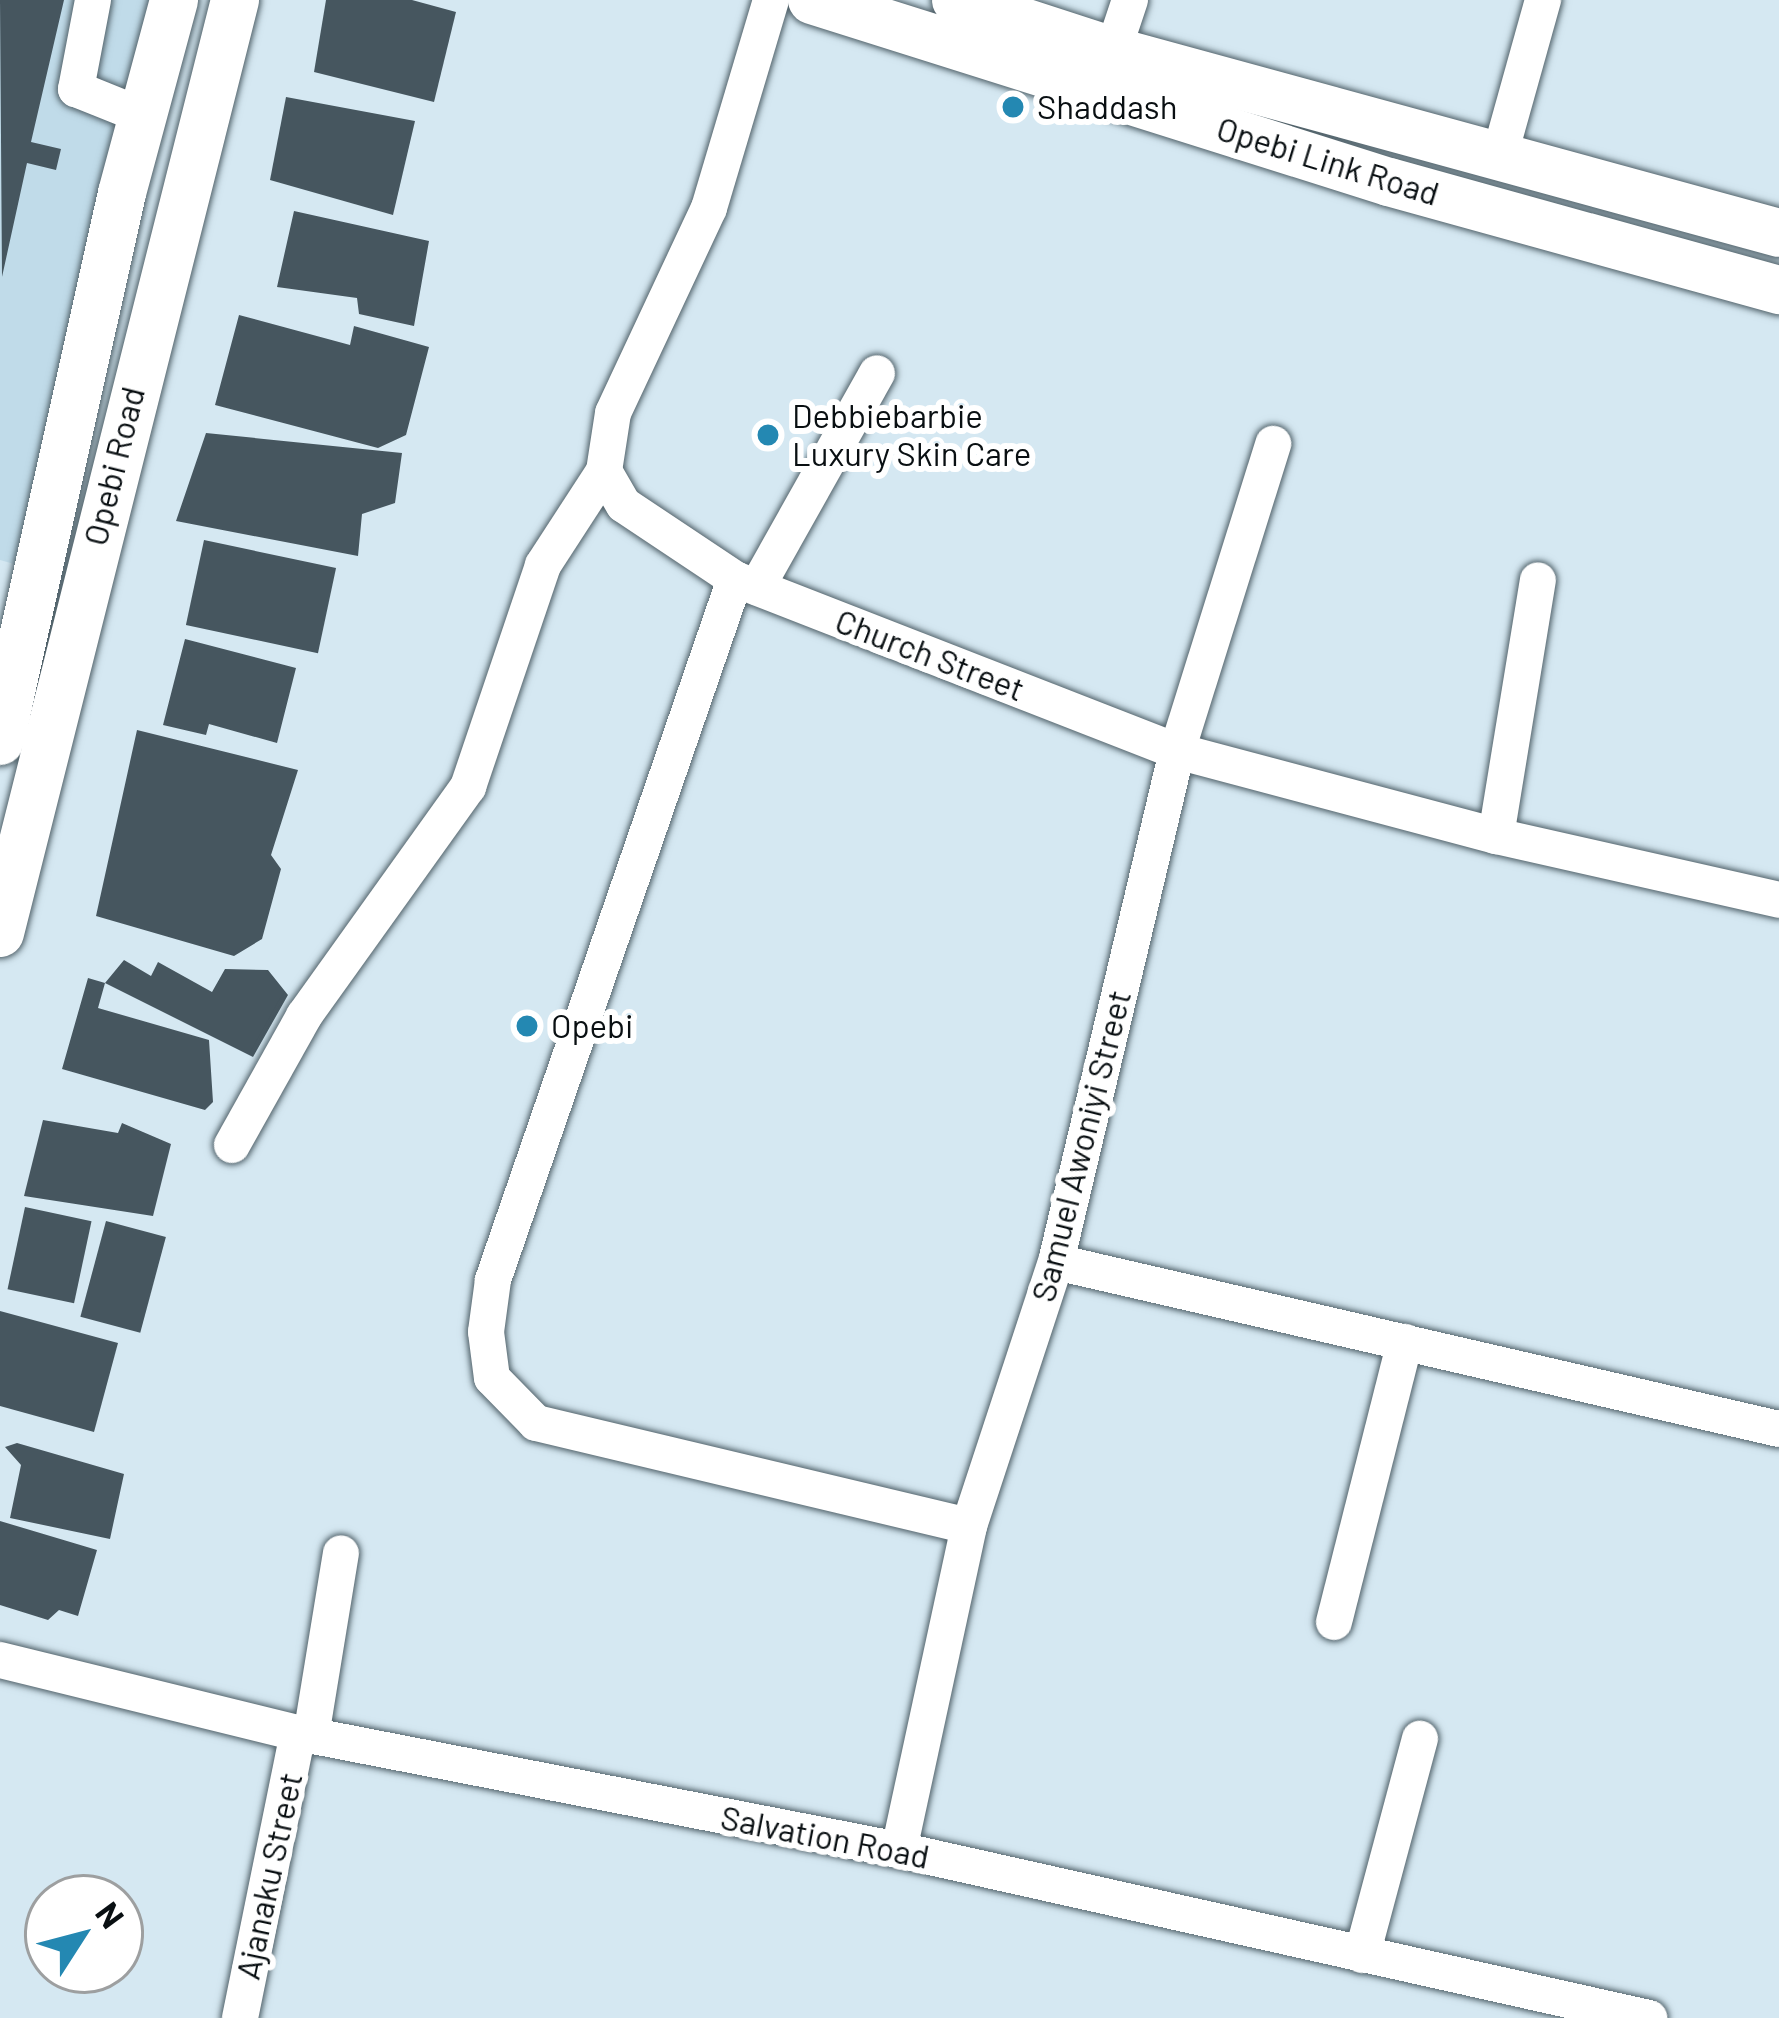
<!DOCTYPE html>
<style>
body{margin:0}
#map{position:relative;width:1779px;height:2018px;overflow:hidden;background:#d5e8f2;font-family:Barlow,sans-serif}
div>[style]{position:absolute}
.built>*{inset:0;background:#c0dbe9}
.building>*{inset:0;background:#46565f;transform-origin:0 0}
.roads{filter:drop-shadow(0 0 3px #51626a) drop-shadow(0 0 3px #51626a)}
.minor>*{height:36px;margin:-18px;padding:0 18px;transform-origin:18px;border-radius:18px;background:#fff}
.major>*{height:48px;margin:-24px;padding:0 24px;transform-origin:24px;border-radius:24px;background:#fff}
.dots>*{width:33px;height:33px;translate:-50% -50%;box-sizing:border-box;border:6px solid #fff;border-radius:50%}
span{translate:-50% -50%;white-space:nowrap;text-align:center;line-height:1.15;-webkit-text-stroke:12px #fff;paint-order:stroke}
.poi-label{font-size:33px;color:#090f12}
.left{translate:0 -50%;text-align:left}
.street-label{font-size:33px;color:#090f12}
.north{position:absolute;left:24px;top:1874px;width:120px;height:120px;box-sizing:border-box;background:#fff;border:3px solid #9d9fa0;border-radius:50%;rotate:54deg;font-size:33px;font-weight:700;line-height:48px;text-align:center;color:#090f12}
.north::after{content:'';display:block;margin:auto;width:42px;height:54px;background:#2488b2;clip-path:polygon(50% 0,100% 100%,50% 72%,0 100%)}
</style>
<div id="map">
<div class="built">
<i style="clip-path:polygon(0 0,149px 0,14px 564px,0 560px)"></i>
</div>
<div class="building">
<i style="clip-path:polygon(0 0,64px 0,31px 142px,61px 149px,56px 170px,27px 163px,2px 277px)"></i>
<i style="clip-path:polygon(326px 0,412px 0,456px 12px,434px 102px,314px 72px)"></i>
<i style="clip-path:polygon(286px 97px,415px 121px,393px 215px,270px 180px)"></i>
<i style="clip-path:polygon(294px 211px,429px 241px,414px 326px,359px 314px,357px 298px,277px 287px)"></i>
<i style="clip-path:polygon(239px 315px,350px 345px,354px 326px,429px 347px,406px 435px,378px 448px,215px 405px)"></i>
<i style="clip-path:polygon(206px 433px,402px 453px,395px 503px,362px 514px,358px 556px,176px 521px)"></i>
<i style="left:204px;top:540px;width:135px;height:87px;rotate:12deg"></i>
<i style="clip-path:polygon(185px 639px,296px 668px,277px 743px,209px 724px,206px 735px,163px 725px)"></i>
<i style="clip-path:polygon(137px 730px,298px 770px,271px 855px,281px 869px,262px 939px,234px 956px,96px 916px)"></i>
<i style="clip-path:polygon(124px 960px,151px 976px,158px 962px,212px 992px,225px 969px,268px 970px,288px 995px,253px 1057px,105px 983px,98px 1008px,209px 1040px,213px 1102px,205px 1110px,62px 1069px,88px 978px,105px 983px)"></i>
<i style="clip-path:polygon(43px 1120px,118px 1133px,122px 1123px,171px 1144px,153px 1216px,24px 1196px)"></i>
<i style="left:25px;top:1207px;width:68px;height:84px;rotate:12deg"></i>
<i style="left:106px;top:1221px;width:62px;height:99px;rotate:15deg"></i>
<i style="clip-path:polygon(0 1311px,118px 1343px,94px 1432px,0 1406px)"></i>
<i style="clip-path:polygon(17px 1443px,124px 1474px,110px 1539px,10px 1518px,21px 1465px,5px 1447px)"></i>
<i style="clip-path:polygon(0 1521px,97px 1550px,78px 1616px,59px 1610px,48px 1620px,0 1605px)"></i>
</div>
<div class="roads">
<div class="minor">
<i style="left:93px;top:0;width:91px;rotate:100.8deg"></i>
<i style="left:76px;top:89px;width:72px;rotate:21.9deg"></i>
<i style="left:771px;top:0;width:217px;rotate:106.6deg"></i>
<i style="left:709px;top:208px;width:226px;rotate:115.1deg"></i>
<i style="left:613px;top:413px;width:59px;rotate:98.8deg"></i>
<i style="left:604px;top:471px;width:39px;rotate:60deg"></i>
<i style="left:624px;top:505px;width:133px;rotate:33.7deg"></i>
<i style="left:735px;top:579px;width:474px;rotate:21.3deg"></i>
<i style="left:1177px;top:751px;width:330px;rotate:14.9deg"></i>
<i style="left:1496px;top:836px;width:290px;rotate:12.7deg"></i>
<i style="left:1113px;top:51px;width:54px;rotate:-71.6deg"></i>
<i style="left:1500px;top:154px;width:160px;rotate:-74.4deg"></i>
<i style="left:735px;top:579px;width:742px;rotate:109.05deg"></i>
<i style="left:493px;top:1280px;width:52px;rotate:97.7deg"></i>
<i style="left:486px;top:1332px;width:46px;rotate:82.6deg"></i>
<i style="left:492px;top:1378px;width:63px;rotate:45.6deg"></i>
<i style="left:536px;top:1423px;width:445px;rotate:13.4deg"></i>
<i style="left:757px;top:587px;width:245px;rotate:-60.7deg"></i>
<i style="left:1496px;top:836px;width:259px;rotate:-80.7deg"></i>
<i style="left:232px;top:1145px;width:148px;rotate:-60.8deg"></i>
<i style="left:304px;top:1016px;width:282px;rotate:-54.4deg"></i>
<i style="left:468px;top:787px;width:234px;rotate:-71.3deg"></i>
<i style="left:543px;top:565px;width:112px;rotate:-57deg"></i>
<i style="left:1056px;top:1262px;width:742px;rotate:13.01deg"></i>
<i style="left:1334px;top:1622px;width:289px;rotate:-75.8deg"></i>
<i style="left:0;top:1660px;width:307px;rotate:13.8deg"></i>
<i style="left:298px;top:1733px;width:612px;rotate:11.02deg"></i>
<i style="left:899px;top:1850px;width:769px;rotate:12.63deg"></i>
<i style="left:311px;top:1736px;width:185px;rotate:-80.7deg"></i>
<i style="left:899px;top:1850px;width:331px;rotate:-77.8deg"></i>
<i style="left:969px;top:1526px;width:278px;rotate:-71.8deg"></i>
<i style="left:1056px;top:1262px;width:525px;rotate:-76.68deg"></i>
<i style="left:1177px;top:751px;width:322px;rotate:-72.6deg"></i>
<i style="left:1362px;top:1955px;width:224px;rotate:-75deg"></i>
<i style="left:240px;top:2018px;width:291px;rotate:-78.5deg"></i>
</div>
<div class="major">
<i style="left:812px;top:0;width:605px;rotate:17.51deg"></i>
<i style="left:1389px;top:182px;width:405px;rotate:15.5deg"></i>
<i style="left:956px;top:0;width:165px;rotate:18deg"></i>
<i style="left:1113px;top:51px;width:690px;rotate:15.28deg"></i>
<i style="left:0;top:741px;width:561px;rotate:-77.45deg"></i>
<i style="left:122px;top:193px;width:200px;rotate:-74.9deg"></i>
<i style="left:0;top:933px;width:962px;rotate:-75.86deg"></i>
</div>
</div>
<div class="dots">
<i style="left:1013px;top:107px;background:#2488b2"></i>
<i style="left:768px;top:435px;background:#2488b2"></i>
<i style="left:527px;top:1026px;background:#2488b2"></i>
</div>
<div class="poi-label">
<span class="left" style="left:1037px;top:107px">Shaddash</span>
<span class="left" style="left:792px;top:435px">Debbiebarbie<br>Luxury Skin Care</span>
<span class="left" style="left:551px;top:1026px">Opebi</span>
</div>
<div class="street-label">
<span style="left:1328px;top:161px;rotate:17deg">Opebi Link Road</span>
<span style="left:114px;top:466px;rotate:-76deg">Opebi Road</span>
<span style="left:930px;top:655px;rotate:21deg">Church Street</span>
<span style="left:1081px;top:1146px;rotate:-76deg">Samuel Awoniyi Street</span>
<span style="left:825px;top:1837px;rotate:11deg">Salvation Road</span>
<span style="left:269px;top:1876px;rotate:-78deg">Ajanaku Street</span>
</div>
<div class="north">N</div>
</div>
